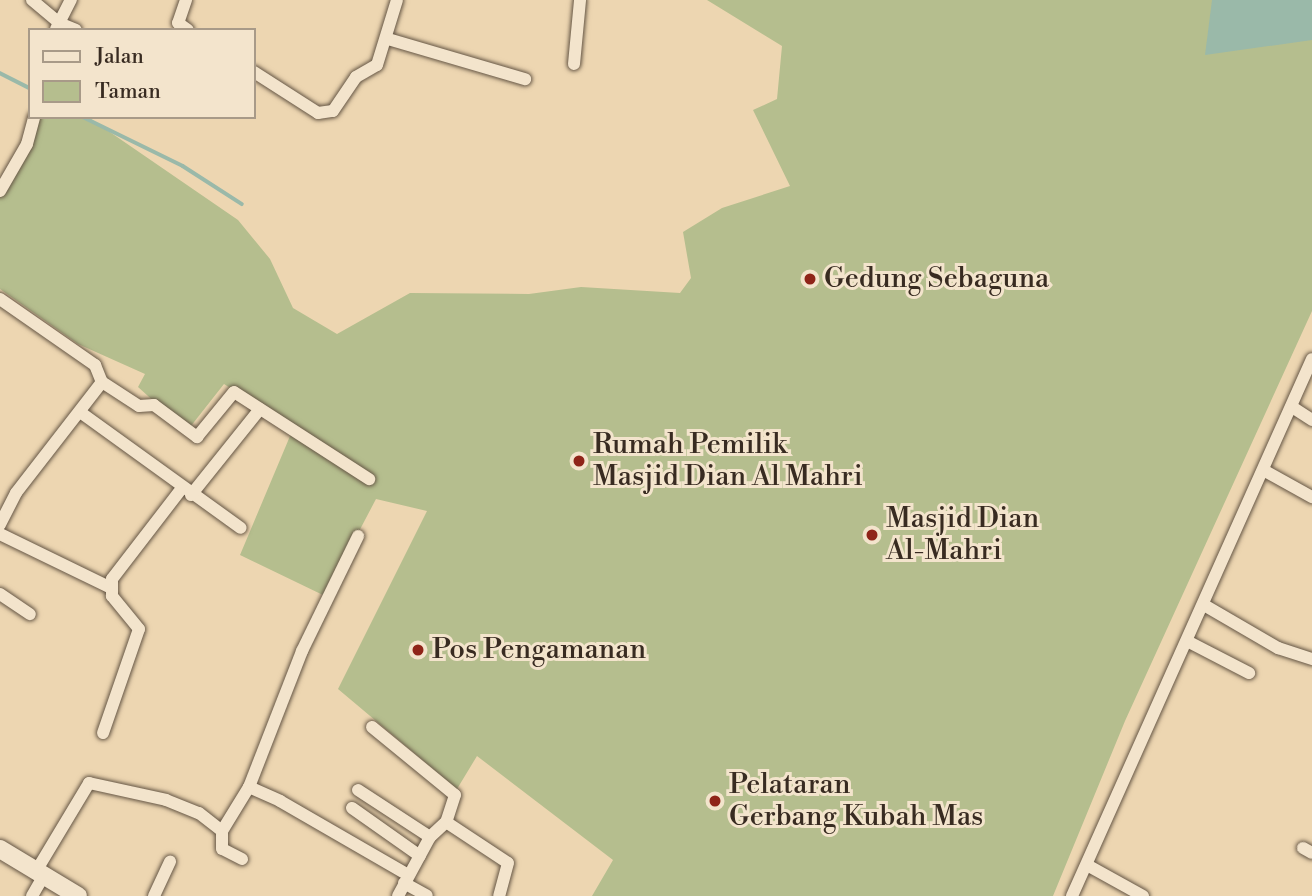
<!DOCTYPE html>
<style>
body{margin:0}
#map{position:relative;width:1312px;height:896px;overflow:hidden;background:#edd6b1;font-family:"Libre Bodoni",serif}
div>[style]{position:absolute}
.green>*{inset:0;background:#b5be8e}
.water>*{inset:0;background:#9ab9a9}
.stream>*{height:3.5px;margin:-1.75px;padding:0 1.75px;transform-origin:1.75px;border-radius:1.75px;background:#9ab9a9}
.roads{filter:drop-shadow(0 0 2px #655645) drop-shadow(0 0 2px #655645)}
.minor>*{height:12px;margin:-6px;padding:0 6px;transform-origin:6px;border-radius:6px;background:#f3e4cc}
.secondary>*{height:18px;margin:-9px;padding:0 9px;transform-origin:9px;border-radius:9px;background:#f3e4cc}
.dots>*{width:19px;height:19px;translate:-50% -50%;box-sizing:border-box;border:4px solid #f3e4cc;border-radius:50%}
span{translate:-50% -50%;white-space:nowrap;text-align:center;line-height:1.15;-webkit-text-stroke:6px #f3e4cc;paint-order:stroke}
.poi-label{font-size:28px;color:#382b21}
.left{translate:0 -50%;text-align:left}
.legend{position:absolute;left:28px;top:28px;width:228px;height:91px;box-sizing:border-box;background:#f3e4cc;border:2px solid #a89a88;margin:0;padding:9px 12px;list-style:none;font-size:21px;color:#382b21}
.legend li{display:flex;align-items:center;gap:14px;height:35px}
.legend b{width:35px;border:2px solid #a89a88}
</style>
<div id="map">
<div class="green">
<i style="clip-path:polygon(707px 0,1312px 0,1312px 311px,1125px 721px,1053px 896px,592px 896px,613px 860px,477px 756px,457px 789px,338px 689px,427px 511px,376px 499px,325px 596px,240px 555px,293px 429px,224px 384px,187px 431px,138px 387px,145px 374px,78px 344px,0 289px,0 186px,31px 133px,32px 117px,88px 117px,238px 220px,270px 259px,293px 308px,337px 334px,410px 293px,529px 294px,581px 287px,680px 293px,691px 278px,683px 232px,722px 208px,790px 186px,753px 110px,777px 99px,782px 46px)"></i>
</div>
<div class="water">
<i style="clip-path:polygon(1212px 0,1312px 0,1312px 40px,1205px 55px)"></i>
</div>
<div class="stream">
<i style="left:0;top:73px;width:34px;rotate:27deg"></i>
<i style="left:83px;top:117px;width:111px;rotate:26.1deg"></i>
<i style="left:183px;top:166px;width:70px;rotate:32.8deg"></i>
</div>
<div class="roads">
<div class="minor">
<i style="left:32px;top:0;width:35px;rotate:40deg"></i>
<i style="left:59px;top:23px;width:18px;rotate:22deg"></i>
<i style="left:186px;top:0;width:24px;rotate:109deg"></i>
<i style="left:178px;top:23px;width:12px;rotate:35deg"></i>
<i style="left:56px;top:29px;width:33px;rotate:-63deg"></i>
<i style="left:388px;top:39px;width:143px;rotate:16.3deg"></i>
<i style="left:574px;top:64px;width:64px;rotate:-84.6deg"></i>
<i style="left:254px;top:72px;width:76px;rotate:32.6deg"></i>
<i style="left:318px;top:113px;width:15px;rotate:-8deg"></i>
<i style="left:333px;top:111px;width:41px;rotate:-55.9deg"></i>
<i style="left:356px;top:77px;width:24px;rotate:-30deg"></i>
<i style="left:377px;top:65px;width:68px;rotate:-72.9deg"></i>
<i style="left:0;top:191px;width:54px;rotate:-60.1deg"></i>
<i style="left:27px;top:144px;width:28px;rotate:-75deg"></i>
<i style="left:0;top:299px;width:116px;rotate:34.8deg"></i>
<i style="left:95px;top:365px;width:18px;rotate:68deg"></i>
<i style="left:102px;top:382px;width:140px;rotate:127.8deg"></i>
<i style="left:16px;top:493px;width:36px;rotate:117deg"></i>
<i style="left:102px;top:382px;width:44px;rotate:33deg"></i>
<i style="left:139px;top:406px;width:15px;rotate:-4deg"></i>
<i style="left:154px;top:405px;width:54px;rotate:36.7deg"></i>
<i style="left:197px;top:437px;width:58px;rotate:-50.6deg"></i>
<i style="left:234px;top:392px;width:161px;rotate:32.8deg"></i>
<i style="left:1292px;top:407px;width:24px;rotate:33deg"></i>
<i style="left:80px;top:412px;width:198px;rotate:35.8deg"></i>
<i style="left:1265px;top:471px;width:54px;rotate:29deg"></i>
<i style="left:191px;top:495px;width:110px;rotate:-51.3deg"></i>
<i style="left:0;top:534px;width:121px;rotate:25.9deg"></i>
<i style="left:0;top:594px;width:36px;rotate:34deg"></i>
<i style="left:1204px;top:605px;width:86px;rotate:30.2deg"></i>
<i style="left:1278px;top:648px;width:36px;rotate:18deg"></i>
<i style="left:1187px;top:641px;width:70px;rotate:27.3deg"></i>
<i style="left:372px;top:727px;width:107px;rotate:39.3deg"></i>
<i style="left:455px;top:795px;width:28px;rotate:108deg"></i>
<i style="left:446px;top:822px;width:22px;rotate:137deg"></i>
<i style="left:430px;top:837px;width:67px;rotate:118.5deg"></i>
<i style="left:103px;top:733px;width:110px;rotate:-70.9deg"></i>
<i style="left:139px;top:629px;width:43px;rotate:-129.3deg"></i>
<i style="left:112px;top:596px;width:17px;rotate:-90deg"></i>
<i style="left:112px;top:579px;width:115px;rotate:-52.4deg"></i>
<i style="left:249px;top:787px;width:34px;rotate:24deg"></i>
<i style="left:280px;top:801px;width:148px;rotate:30deg"></i>
<i style="left:358px;top:790px;width:86px;rotate:33.1deg"></i>
<i style="left:352px;top:808px;width:83px;rotate:35.2deg"></i>
<i style="left:446px;top:822px;width:74px;rotate:33.5deg"></i>
<i style="left:508px;top:863px;width:34px;rotate:105deg"></i>
<i style="left:1303px;top:848px;width:10px;rotate:29deg"></i>
<i style="left:242px;top:859px;width:22px;rotate:-153deg"></i>
<i style="left:222px;top:849px;width:18px;rotate:-90deg"></i>
<i style="left:222px;top:831px;width:52px;rotate:-58.5deg"></i>
<i style="left:249px;top:787px;width:146px;rotate:-68.7deg"></i>
<i style="left:302px;top:651px;width:128px;rotate:-64deg"></i>
<i style="left:1087px;top:865px;width:64px;rotate:29deg"></i>
<i style="left:35px;top:873px;width:105px;rotate:-59deg"></i>
<i style="left:89px;top:783px;width:79px;rotate:12.4deg"></i>
<i style="left:166px;top:800px;width:35px;rotate:22deg"></i>
<i style="left:199px;top:813px;width:29px;rotate:38deg"></i>
<i style="left:404px;top:883px;width:26px;rotate:29deg"></i>
<i style="left:32px;top:896px;width:22px;rotate:-60deg"></i>
<i style="left:154px;top:896px;width:38px;rotate:-65deg"></i>
<i style="left:1072px;top:896px;width:588px;rotate:-65.92deg"></i>
</div>
<div class="secondary">
<i style="left:0;top:849px;width:91px;rotate:31.1deg"></i>
</div>
</div>
<div class="dots">
<i style="left:810px;top:279px;background:#8f2418"></i>
<i style="left:579px;top:461px;background:#8f2418"></i>
<i style="left:872px;top:535px;background:#8f2418"></i>
<i style="left:418px;top:650px;background:#8f2418"></i>
<i style="left:715px;top:801px;background:#8f2418"></i>
</div>
<div class="poi-label">
<span class="left" style="left:824px;top:279px">Gedung Sebaguna</span>
<span class="left" style="left:593px;top:461px">Rumah Pemilik<br>Masjid Dian Al Mahri</span>
<span class="left" style="left:886px;top:535px">Masjid Dian<br>Al-Mahri</span>
<span class="left" style="left:432px;top:650px">Pos Pengamanan</span>
<span class="left" style="left:729px;top:801px">Pelataran<br>Gerbang Kubah Mas</span>
</div>
<ul class="legend">
<li><b style="height:9px;background:#f3e4cc"></b>Jalan</li>
<li><b style="height:19px;background:#b5be8e"></b>Taman</li>
</ul>
</div>
